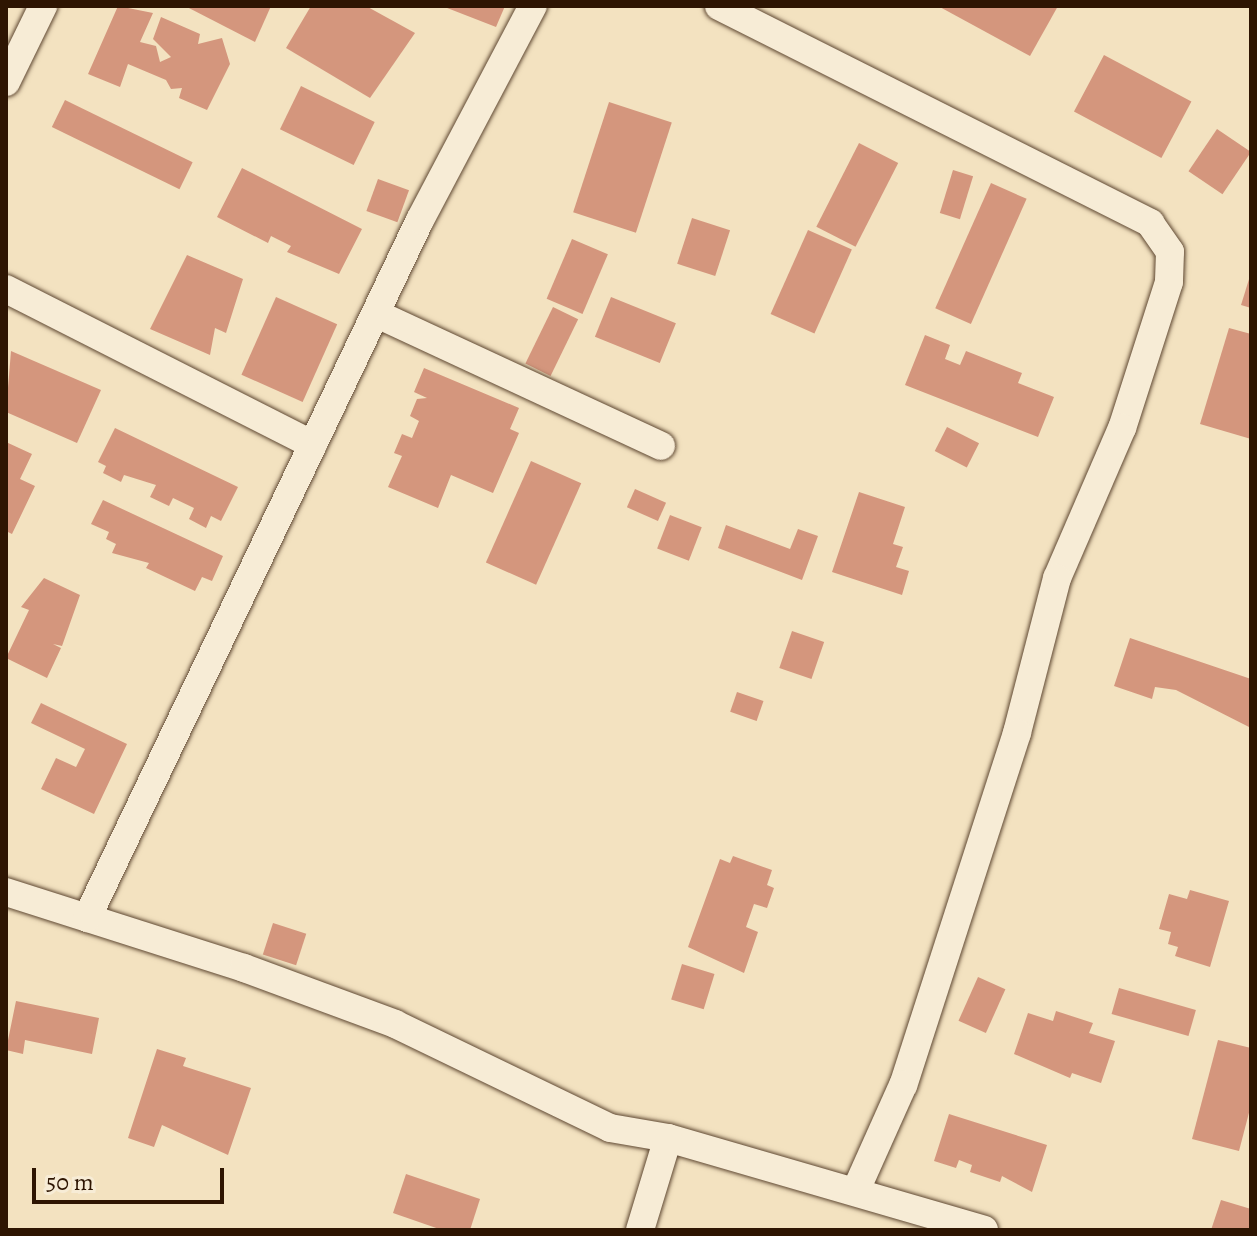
<!DOCTYPE html>
<style>
body{margin:0}
#map{position:relative;width:1257px;height:1236px;overflow:hidden;background:#f3e2c0;font-family:Alegreya,serif}
div>[style]{position:absolute}
.building>*{inset:0;background:#d4967d;transform-origin:0 0}
.roads{filter:drop-shadow(0 0 2px #5f4832) drop-shadow(0 0 2px #5f4832)}
.minor>*{height:28px;margin:-14px;padding:0 14px;transform-origin:14px;border-radius:14px;background:#f7ecd6}
span{translate:-50% -50%;white-space:nowrap;text-align:center;line-height:1.15;-webkit-text-stroke:8px #f7ecd6;paint-order:stroke}
.frame{position:absolute;inset:0;border:8px solid #2e1502;pointer-events:none}
.scale{position:absolute;left:32px;top:1168px;width:192px;height:36px;box-sizing:border-box;border:4px solid #2e1502;border-top:0;padding-left:10px;font-size:24px;line-height:28px;white-space:nowrap;color:#2e1502;-webkit-text-stroke:6px #f7ecd6;paint-order:stroke}
</style>
<div id="map">
<div class="building">
<i style="clip-path:polygon(118px 6px,153px 13px,140px 42px,156px 46px,160px 62px,171px 57px,153px 39px,161px 17px,200px 34px,198px 44px,222px 38px,230px 64px,207px 110px,179px 98px,182px 88px,171px 89px,166px 80px,128px 64px,120px 87px,88px 74px)"></i>
<i style="clip-path:polygon(185px 6px,271px 6px,255px 42px)"></i>
<i style="clip-path:polygon(311px 6px,366px 6px,415px 33px,370px 98px,286px 48px)"></i>
<i style="clip-path:polygon(442px 6px,505px 6px,496px 27px)"></i>
<i style="clip-path:polygon(938px 6px,1058px 6px,1030px 56px)"></i>
<i style="left:1104px;top:55px;width:99px;height:64px;rotate:28deg"></i>
<i style="left:301px;top:86px;width:82px;height:48px;rotate:26deg"></i>
<i style="left:65px;top:100px;width:142px;height:30px;rotate:26deg"></i>
<i style="left:609px;top:102px;width:66px;height:116px;rotate:18deg"></i>
<i style="left:1217px;top:129px;width:41px;height:51px;rotate:34deg"></i>
<i style="left:859px;top:143px;width:44px;height:94px;rotate:27deg"></i>
<i style="clip-path:polygon(242px 168px,362px 229px,339px 274px,287px 252px,291px 246px,271px 236px,268px 243px,217px 217px)"></i>
<i style="left:953px;top:170px;width:21px;height:45px;rotate:17deg"></i>
<i style="left:378px;top:179px;width:33px;height:34px;rotate:20deg"></i>
<i style="left:991px;top:183px;width:39px;height:137px;rotate:24deg"></i>
<i style="left:692px;top:218px;width:40px;height:48px;rotate:18deg"></i>
<i style="left:808px;top:230px;width:48px;height:92px;rotate:24deg"></i>
<i style="left:572px;top:239px;width:39px;height:65px;rotate:23deg"></i>
<i style="clip-path:polygon(187px 255px,243px 279px,226px 333px,215px 328px,210px 355px,150px 329px)"></i>
<i style="clip-path:polygon(1250px 276px,1251px 276px,1251px 308px,1241px 305px)"></i>
<i style="left:276px;top:297px;width:67px;height:85px;rotate:24deg"></i>
<i style="left:611px;top:297px;width:70px;height:43px;rotate:22deg"></i>
<i style="left:553px;top:307px;width:28px;height:63px;rotate:26deg"></i>
<i style="clip-path:polygon(1229px 328px,1251px 334px,1251px 439px,1200px 424px)"></i>
<i style="clip-path:polygon(925px 335px,950px 345px,945px 359px,960px 365px,966px 351px,1022px 373px,1018px 383px,1054px 397px,1038px 437px,905px 385px)"></i>
<i style="clip-path:polygon(11px 351px,101px 390px,77px 443px,6px 412px)"></i>
<i style="clip-path:polygon(424px 368px,519px 408px,510px 429px,519px 433px,493px 493px,451px 475px,438px 508px,388px 487px,402px 456px,394px 453px,402px 434px,412px 438px,419px 421px,410px 416px,417px 399px,427px 398px,414px 392px)"></i>
<i style="left:947px;top:427px;width:36px;height:27px;rotate:27deg"></i>
<i style="clip-path:polygon(115px 428px,238px 487px,221px 521px,211px 516px,206px 528px,189px 519px,194px 508px,173px 498px,169px 506px,150px 497px,156px 485px,124px 475px,121px 482px,103px 473px,106px 466px,98px 462px)"></i>
<i style="clip-path:polygon(6px 442px,32px 454px,20px 479px,35px 486px,12px 534px,6px 531px)"></i>
<i style="left:531px;top:461px;width:55px;height:111px;rotate:24deg"></i>
<i style="left:635px;top:489px;width:34px;height:20px;rotate:24deg"></i>
<i style="clip-path:polygon(859px 492px,905px 507px,893px 544px,903px 547px,896px 567px,909px 571px,902px 595px,832px 572px)"></i>
<i style="clip-path:polygon(103px 500px,223px 556px,212px 581px,202px 577px,195px 591px,146px 568px,149px 563px,112px 553px,116px 544px,106px 539px,109px 532px,91px 524px)"></i>
<i style="left:670px;top:515px;width:34px;height:36px;rotate:21deg"></i>
<i style="clip-path:polygon(726px 525px,790px 549px,798px 529px,818px 536px,802px 580px,718px 548px)"></i>
<i style="clip-path:polygon(44px 578px,80px 595px,62px 646px,53px 644px,61px 648px,47px 678px,6px 658px,29px 610px,21px 607px)"></i>
<i style="left:792px;top:631px;width:34px;height:39px;rotate:19deg"></i>
<i style="clip-path:polygon(1130px 638px,1251px 679px,1251px 728px,1176px 690px,1155px 687px,1152px 699px,1114px 686px)"></i>
<i style="left:737px;top:692px;width:28px;height:21px;rotate:19deg"></i>
<i style="clip-path:polygon(41px 703px,127px 744px,94px 814px,41px 789px,56px 758px,76px 767px,85px 749px,31px 723px)"></i>
<i style="clip-path:polygon(733px 856px,772px 870px,767px 885px,774px 888px,767px 908px,754px 904px,746px 927px,758px 932px,744px 973px,688px 947px,720px 859px,730px 863px)"></i>
<i style="clip-path:polygon(1190px 890px,1229px 901px,1210px 967px,1175px 956px,1178px 947px,1168px 944px,1171px 932px,1159px 929px,1169px 894px,1187px 899px)"></i>
<i style="left:273px;top:923px;width:35px;height:33px;rotate:18deg"></i>
<i style="left:682px;top:964px;width:34px;height:37px;rotate:17deg"></i>
<i style="left:978px;top:977px;width:30px;height:48px;rotate:24deg"></i>
<i style="left:1119px;top:988px;width:80px;height:27px;rotate:16deg"></i>
<i style="clip-path:polygon(16px 1001px,99px 1018px,92px 1054px,25px 1040px,23px 1054px,6px 1050px)"></i>
<i style="clip-path:polygon(1056px 1011px,1093px 1023px,1089px 1033px,1115px 1041px,1101px 1083px,1072px 1073px,1070px 1078px,1014px 1054px,1028px 1013px,1053px 1021px)"></i>
<i style="clip-path:polygon(1218px 1040px,1251px 1048px,1251px 1105px,1239px 1151px,1192px 1139px)"></i>
<i style="clip-path:polygon(157px 1049px,186px 1058px,183px 1066px,251px 1088px,228px 1155px,162px 1125px,154px 1147px,128px 1138px)"></i>
<i style="clip-path:polygon(949px 1114px,1047px 1145px,1032px 1192px,1002px 1176px,1000px 1182px,970px 1172px,972px 1165px,959px 1160px,956px 1168px,934px 1161px)"></i>
<i style="clip-path:polygon(406px 1174px,480px 1199px,470px 1230px,442px 1230px,393px 1213px)"></i>
<i style="clip-path:polygon(1221px 1200px,1251px 1209px,1251px 1230px,1211px 1230px)"></i>
</div>
<div class="roads">
<div class="minor">
<i style="left:719px;top:6px;width:483px;rotate:26.7deg"></i>
<i style="left:1150px;top:223px;width:35px;rotate:55deg"></i>
<i style="left:1170px;top:252px;width:30px;rotate:92deg"></i>
<i style="left:1169px;top:282px;width:153px;rotate:107.8deg"></i>
<i style="left:1122px;top:428px;width:163px;rotate:113.4deg"></i>
<i style="left:1057px;top:578px;width:160px;rotate:104.5deg"></i>
<i style="left:1017px;top:733px;width:370px;rotate:107.9deg"></i>
<i style="left:903px;top:1085px;width:115px;rotate:114.1deg"></i>
<i style="left:6px;top:82px;width:85px;rotate:-64deg"></i>
<i style="left:6px;top:289px;width:344px;rotate:26.9deg"></i>
<i style="left:377px;top:314px;width:313px;rotate:24.9deg"></i>
<i style="left:6px;top:892px;width:250px;rotate:17.7deg"></i>
<i style="left:244px;top:968px;width:161px;rotate:20.3deg"></i>
<i style="left:395px;top:1024px;width:239px;rotate:25.8deg"></i>
<i style="left:610px;top:1128px;width:59px;rotate:9.8deg"></i>
<i style="left:668px;top:1138px;width:329px;rotate:16.2deg"></i>
<i style="left:87px;top:918px;width:773px;rotate:-64.5deg"></i>
<i style="left:420px;top:220px;width:242px;rotate:-62.2deg"></i>
<i style="left:640px;top:1230px;width:96px;rotate:-73.1deg"></i>
</div>
</div>
<div class="frame"></div>
<div class="scale">50 m</div>
</div>
